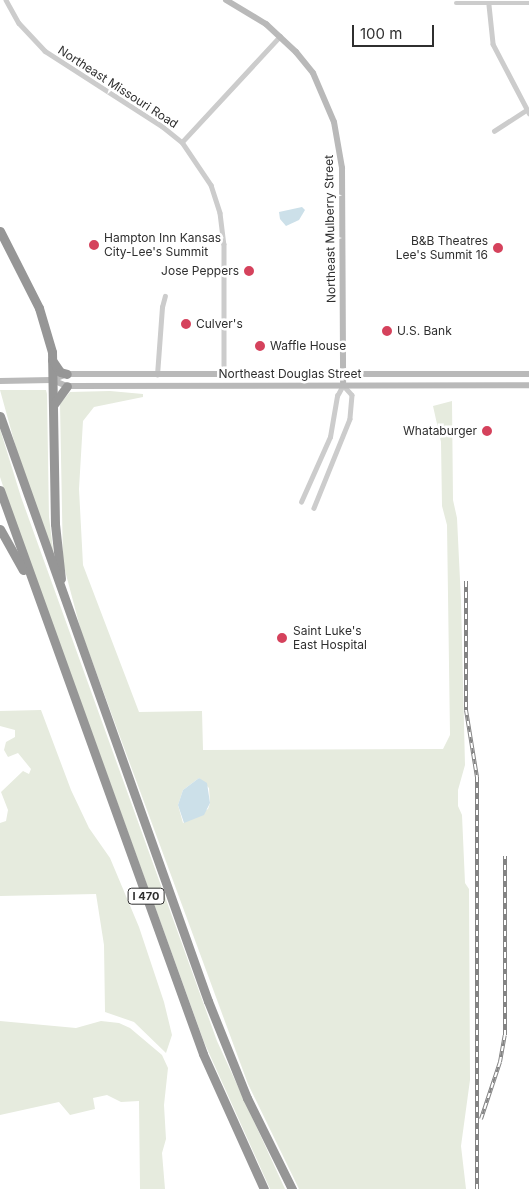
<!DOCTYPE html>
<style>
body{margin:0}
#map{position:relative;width:529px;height:1189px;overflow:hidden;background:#fff;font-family:Inter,sans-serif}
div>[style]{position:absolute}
.green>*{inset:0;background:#e6ebde}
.water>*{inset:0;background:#cce0e9}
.street>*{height:4.5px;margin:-2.25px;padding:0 2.25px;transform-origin:2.25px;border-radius:2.25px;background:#ccc}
.secondary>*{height:6px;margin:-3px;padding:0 3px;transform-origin:3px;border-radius:3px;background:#b9b9b9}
.highway>*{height:9px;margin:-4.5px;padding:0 4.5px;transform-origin:4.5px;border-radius:4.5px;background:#969696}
.rail>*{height:4px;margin-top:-2px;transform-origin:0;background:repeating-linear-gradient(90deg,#fff 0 5.5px,#848484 0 11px);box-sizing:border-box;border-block:1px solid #848484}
.dots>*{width:14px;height:14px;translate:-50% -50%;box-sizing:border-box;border:2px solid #fff;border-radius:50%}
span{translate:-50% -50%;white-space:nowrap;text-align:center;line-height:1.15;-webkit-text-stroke:5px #fff;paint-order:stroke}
.shield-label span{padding:1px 4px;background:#fff;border:1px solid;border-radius:4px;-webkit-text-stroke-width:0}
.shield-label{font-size:11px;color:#2f2f2f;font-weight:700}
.street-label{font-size:12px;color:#2f2f2f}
.poi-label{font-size:12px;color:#2f2f2f}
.left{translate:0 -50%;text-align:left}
.right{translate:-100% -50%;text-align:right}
.scale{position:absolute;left:352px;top:25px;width:82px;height:22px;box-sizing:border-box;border:2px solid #2f2f2f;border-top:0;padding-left:6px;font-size:15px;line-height:18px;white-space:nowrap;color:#2f2f2f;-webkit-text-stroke:4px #fff;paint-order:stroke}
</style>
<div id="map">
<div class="green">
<i style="clip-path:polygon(0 390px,46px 390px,47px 394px,49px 517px,54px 557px,21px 466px)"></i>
<i style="clip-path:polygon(evenodd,110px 391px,143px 394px,143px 397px,94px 407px,83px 421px,79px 489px,83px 565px,139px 712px,202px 711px,203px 750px,443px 749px,450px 735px,447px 525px,442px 506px,441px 442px,433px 406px,452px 401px,453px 500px,457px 518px,461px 601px,465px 765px,458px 790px,458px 806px,462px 815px,465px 883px,469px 889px,470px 1080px,461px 1146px,466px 1189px,299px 1189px,248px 1084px,81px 631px,63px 563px,60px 404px,70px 392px,110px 391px,199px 778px,209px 788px,210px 803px,208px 809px,183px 823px,178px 805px,183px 790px,199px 778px)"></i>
<i style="clip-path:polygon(0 429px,21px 497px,217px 1041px,285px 1189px,270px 1189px,204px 1042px,8px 501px,0 477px)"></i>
<i style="clip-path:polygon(41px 710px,71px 790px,89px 828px,110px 858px,139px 927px,164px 1002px,172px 1035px,166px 1053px,134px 1022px,105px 1012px,104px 945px,96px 894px,0 896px,0 823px,6px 821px,8px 810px,1px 792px,23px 771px,29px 774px,31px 769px,18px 753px,8px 757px,4px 750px,6px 742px,15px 737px,15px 730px,0 726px,0 711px)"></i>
<i style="clip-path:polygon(0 1021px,76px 1028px,101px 1021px,119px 1023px,130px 1028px,162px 1055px,168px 1068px,164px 1105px,166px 1139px,162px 1153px,165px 1189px,140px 1189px,139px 1101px,121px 1102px,107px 1095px,93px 1098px,95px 1109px,70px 1115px,59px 1102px,0 1115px)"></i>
</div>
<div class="water">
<i style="clip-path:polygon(302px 207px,305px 210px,299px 220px,286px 226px,280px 219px,279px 212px)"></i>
<i style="clip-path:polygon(199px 778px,207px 783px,210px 803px,204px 815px,184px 823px,178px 805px,183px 790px)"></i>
</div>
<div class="street">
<i style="left:6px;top:0;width:26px;rotate:61deg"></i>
<i style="left:19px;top:23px;width:38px;rotate:47deg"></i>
<i style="left:45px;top:51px;width:139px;rotate:32.7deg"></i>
<i style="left:162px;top:126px;width:26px;rotate:39deg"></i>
<i style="left:182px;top:142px;width:52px;rotate:56deg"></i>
<i style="left:211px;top:185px;width:29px;rotate:72deg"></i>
<i style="left:220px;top:213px;width:31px;rotate:83deg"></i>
<i style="left:224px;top:244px;width:129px;rotate:90deg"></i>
<i style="left:456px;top:3px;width:73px"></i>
<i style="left:489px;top:5px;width:39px;rotate:84deg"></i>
<i style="left:493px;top:44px;width:78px;rotate:62.4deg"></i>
<i style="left:494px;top:131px;width:38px;rotate:-33deg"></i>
<i style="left:182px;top:142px;width:144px;rotate:-47.2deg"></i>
<i style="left:157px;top:375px;width:68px;rotate:-85.8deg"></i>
<i style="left:162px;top:307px;width:11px;rotate:-75deg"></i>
<i style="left:301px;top:502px;width:71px;rotate:-66deg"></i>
<i style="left:330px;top:437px;width:42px;rotate:-80.3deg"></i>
<i style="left:337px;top:396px;width:13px;rotate:-61deg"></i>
<i style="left:343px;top:385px;width:13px;rotate:48deg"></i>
<i style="left:352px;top:395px;width:24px;rotate:95deg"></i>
<i style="left:350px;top:419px;width:96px;rotate:112deg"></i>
</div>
<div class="secondary">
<i style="left:226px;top:0;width:47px;rotate:31deg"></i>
<i style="left:266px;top:24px;width:41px;rotate:43deg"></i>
<i style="left:296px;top:52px;width:27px;rotate:51deg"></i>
<i style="left:313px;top:73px;width:53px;rotate:66.8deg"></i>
<i style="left:334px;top:122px;width:47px;rotate:80.1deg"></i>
<i style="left:342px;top:168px;width:217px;rotate:89.7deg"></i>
<i style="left:52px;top:380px;width:16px;rotate:22deg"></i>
<i style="left:67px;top:386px;width:462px;rotate:-0.1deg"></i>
<i style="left:0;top:381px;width:52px;rotate:-1.1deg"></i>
<i style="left:52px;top:380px;width:16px;rotate:-22deg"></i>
<i style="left:67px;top:374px;width:462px"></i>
</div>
<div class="highway">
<i style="left:0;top:231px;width:86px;rotate:63.1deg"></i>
<i style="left:39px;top:308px;width:46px;rotate:73.5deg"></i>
<i style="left:52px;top:352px;width:172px;rotate:89deg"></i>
<i style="left:55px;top:524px;width:55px;rotate:83.8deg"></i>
<i style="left:52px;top:360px;width:14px;rotate:56deg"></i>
<i style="left:60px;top:372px;width:7px;rotate:16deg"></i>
<i style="left:54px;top:404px;width:22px;rotate:-54deg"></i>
<i style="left:0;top:416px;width:621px;rotate:70.43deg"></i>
<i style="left:208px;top:1001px;width:105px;rotate:68.1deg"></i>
<i style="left:247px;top:1098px;width:102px;rotate:63.7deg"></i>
<i style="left:0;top:490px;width:599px;rotate:70.2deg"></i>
<i style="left:203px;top:1054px;width:148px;rotate:65.7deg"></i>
<i style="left:0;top:529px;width:47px;rotate:60.7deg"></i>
</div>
<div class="rail">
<i style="left:466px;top:581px;width:129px;rotate:90deg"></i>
<i style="left:466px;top:710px;width:68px;rotate:80.7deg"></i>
<i style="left:477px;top:777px;width:412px;rotate:90deg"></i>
<i style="left:481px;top:1119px;width:60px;rotate:-71.6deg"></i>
<i style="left:500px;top:1062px;width:27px;rotate:-80deg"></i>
<i style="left:505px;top:1035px;width:179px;rotate:-90deg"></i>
</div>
<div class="dots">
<i style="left:94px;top:245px;background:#d5425c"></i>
<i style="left:498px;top:248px;background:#d5425c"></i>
<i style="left:249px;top:271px;background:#d5425c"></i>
<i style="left:186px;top:324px;background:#d5425c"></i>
<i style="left:387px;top:331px;background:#d5425c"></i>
<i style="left:260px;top:346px;background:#d5425c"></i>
<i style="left:487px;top:431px;background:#d5425c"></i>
<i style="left:282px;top:638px;background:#d5425c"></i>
</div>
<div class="shield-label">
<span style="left:146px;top:896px">I 470</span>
</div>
<div class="street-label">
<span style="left:118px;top:87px;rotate:33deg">Northeast Missouri Road</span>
<span style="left:330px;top:229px;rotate:-91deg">Northeast Mulberry Street</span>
<span style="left:290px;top:374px">Northeast Douglas Street</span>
</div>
<div class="poi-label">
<span class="left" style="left:104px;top:245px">Hampton Inn Kansas<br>City-Lee's Summit</span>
<span class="right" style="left:488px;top:248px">B&amp;B Theatres<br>Lee's Summit 16</span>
<span class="right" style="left:239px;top:271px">Jose Peppers</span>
<span class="left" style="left:196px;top:324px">Culver's</span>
<span class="left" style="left:397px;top:331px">U.S. Bank</span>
<span class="left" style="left:270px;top:346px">Waffle House</span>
<span class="right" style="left:477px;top:431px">Whataburger</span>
<span class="left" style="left:293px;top:638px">Saint Luke's<br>East Hospital</span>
</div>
<div class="scale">100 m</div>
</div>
